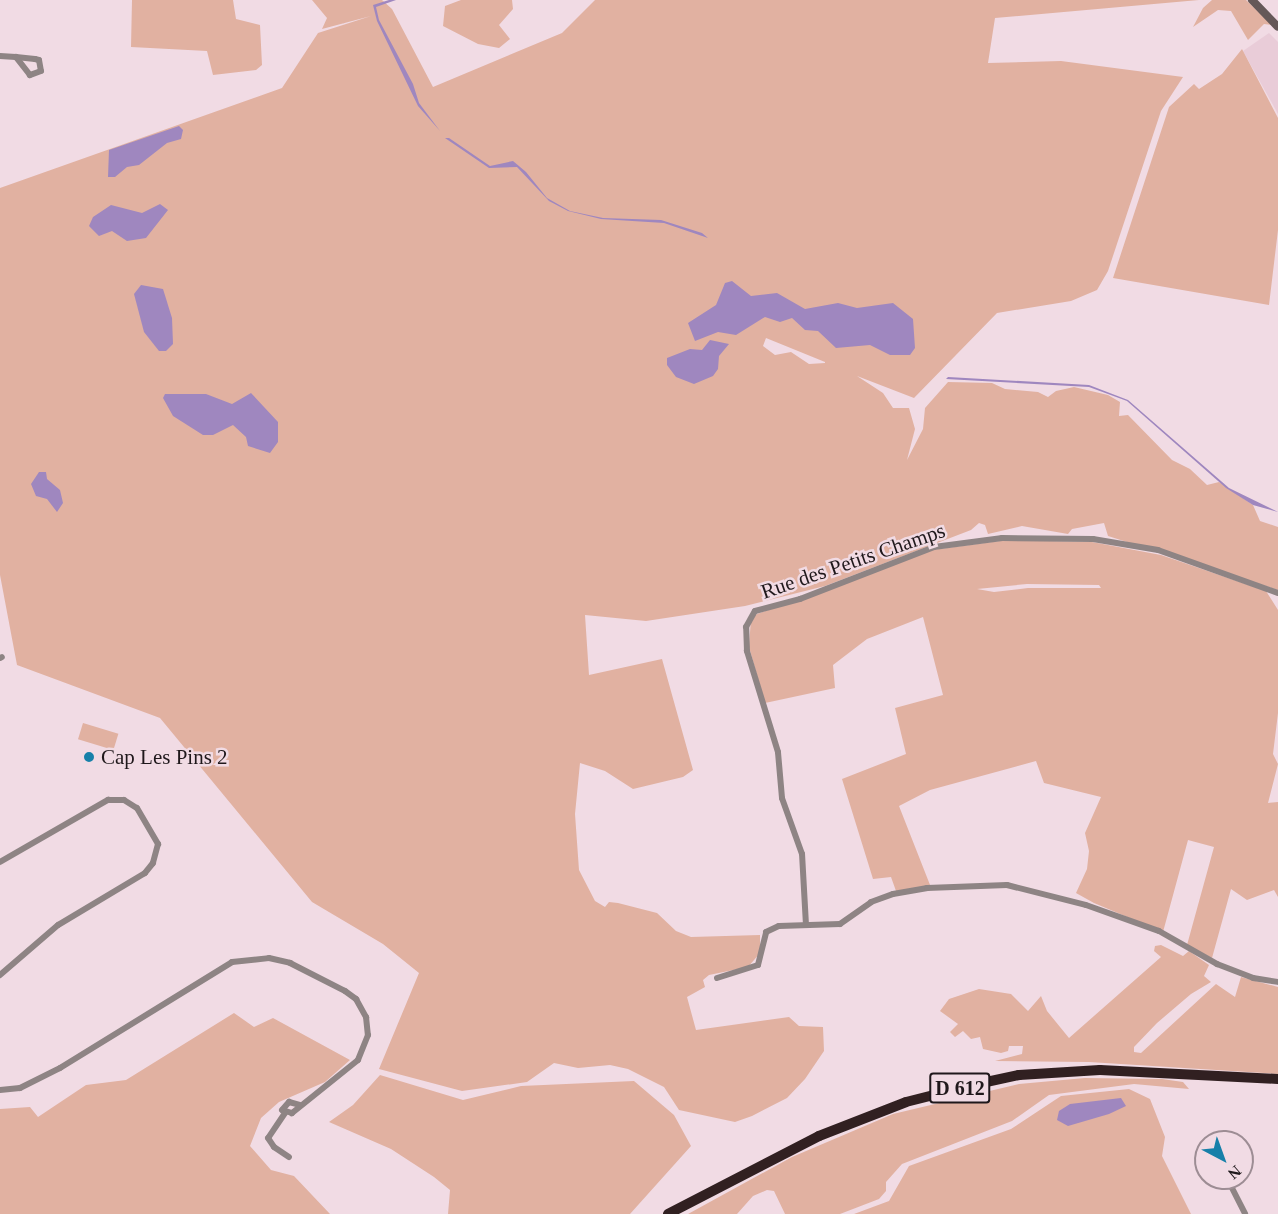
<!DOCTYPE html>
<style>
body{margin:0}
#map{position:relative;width:1278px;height:1214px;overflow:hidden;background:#f1dbe4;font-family:"Times New Roman",serif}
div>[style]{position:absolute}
.built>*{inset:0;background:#e9ccd8}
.green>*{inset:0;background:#e1b1a1;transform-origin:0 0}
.water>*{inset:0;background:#9f87bf}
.street>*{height:6px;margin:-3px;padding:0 3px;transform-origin:3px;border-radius:3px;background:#8e8484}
.secondary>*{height:8px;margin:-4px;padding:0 4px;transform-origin:4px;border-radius:4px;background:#655858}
.highway>*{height:10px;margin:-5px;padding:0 5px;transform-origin:5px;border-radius:5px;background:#312021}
.dots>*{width:16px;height:16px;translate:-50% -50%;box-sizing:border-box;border:3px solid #f1dbe4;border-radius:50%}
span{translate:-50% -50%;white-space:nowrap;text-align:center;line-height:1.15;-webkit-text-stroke:5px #f1dbe4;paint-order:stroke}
.shield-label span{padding:2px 4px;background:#f1dbe4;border:2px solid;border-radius:4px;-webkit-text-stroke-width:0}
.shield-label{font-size:20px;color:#1f181b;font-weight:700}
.street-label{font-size:21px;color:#1f181b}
.poi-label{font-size:21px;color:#1f181b}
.left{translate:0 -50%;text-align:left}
.north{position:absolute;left:1194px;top:1130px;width:60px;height:60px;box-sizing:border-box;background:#f1dbe4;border:2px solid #9d8d94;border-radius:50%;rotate:139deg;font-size:16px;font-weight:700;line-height:24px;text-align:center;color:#1f181b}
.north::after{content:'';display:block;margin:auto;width:21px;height:27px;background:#1780a9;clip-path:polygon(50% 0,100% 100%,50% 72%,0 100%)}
</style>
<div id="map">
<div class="built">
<i style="clip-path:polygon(1269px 33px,1278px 42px,1278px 114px,1243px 51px)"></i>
</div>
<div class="green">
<i style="clip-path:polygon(132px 0,233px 0,236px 19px,260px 25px,262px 65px,256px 70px,213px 75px,207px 51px,131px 47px)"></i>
<i style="clip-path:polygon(evenodd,312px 0,382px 0,392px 9px,433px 87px,562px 33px,595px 0,1199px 0,995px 18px,988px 63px,1061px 61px,1183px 77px,1161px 111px,1108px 271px,1097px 290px,1071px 301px,997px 313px,914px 398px,857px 376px,883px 393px,893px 408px,909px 408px,915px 429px,907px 460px,923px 429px,925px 408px,948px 382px,992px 383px,1005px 389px,1038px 392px,1048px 397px,1056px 391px,1074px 387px,1108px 395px,1120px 402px,1119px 416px,1128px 415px,1172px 460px,1190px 469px,1207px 485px,1219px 482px,1253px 505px,1260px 521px,1278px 527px,1278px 590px,1108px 536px,1104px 523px,1072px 529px,1068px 534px,1022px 526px,988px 534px,985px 525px,979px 523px,971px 530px,825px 586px,745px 606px,646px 621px,585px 615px,589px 675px,662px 659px,693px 770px,683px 777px,633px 789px,605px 771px,580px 763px,575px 814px,579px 870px,595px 901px,605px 907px,609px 902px,618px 903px,657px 913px,676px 931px,691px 937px,760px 935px,760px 953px,748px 967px,709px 975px,703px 980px,705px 987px,687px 997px,696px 1030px,789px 1017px,799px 1026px,823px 1027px,824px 1051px,805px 1079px,787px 1098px,752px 1116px,735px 1122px,679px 1110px,664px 1087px,628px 1069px,610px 1065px,578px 1068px,554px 1063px,527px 1082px,462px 1091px,379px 1069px,419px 973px,383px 944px,312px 902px,160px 718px,17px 665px,0 575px,0 188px,282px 88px,318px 33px,371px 16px,322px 29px,327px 18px,312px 0,766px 338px,825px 362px,825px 363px,809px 364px,791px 352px,775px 355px,763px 346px,766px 338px)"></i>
<i style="clip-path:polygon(461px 0,512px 0,513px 9px,499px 25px,510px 39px,499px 48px,478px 44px,443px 26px,445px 6px)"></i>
<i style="clip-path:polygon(1212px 0,1246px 0,1272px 25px,1264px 24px,1248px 40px,1231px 11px,1218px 10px,1193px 27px,1203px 8px)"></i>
<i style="clip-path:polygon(1242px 49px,1278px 118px,1278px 230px,1269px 305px,1113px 278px,1169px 107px,1194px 84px,1199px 89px,1222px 74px)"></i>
<i style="clip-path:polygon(evenodd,1007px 540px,1092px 542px,1161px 555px,1266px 591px,1278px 610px,1278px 713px,1273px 754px,1278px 764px,1268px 803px,1278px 802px,1278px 897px,1274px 890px,1247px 900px,1231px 889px,1212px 958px,1187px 945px,1214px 847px,1188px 840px,1163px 932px,1094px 903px,1076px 893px,1087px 869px,1089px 851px,1085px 833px,1101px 797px,1044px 783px,1036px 761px,930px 790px,899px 806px,932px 890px,896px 891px,891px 877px,873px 879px,842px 779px,906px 754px,895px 708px,943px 695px,923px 617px,867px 639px,833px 665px,835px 688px,765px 703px,749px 647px,751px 618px,757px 614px,932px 550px,1007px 540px,1027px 584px,1099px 585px,1101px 588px,1028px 588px,994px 592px,977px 589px,1027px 584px)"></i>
<i style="left:83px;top:723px;width:37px;height:17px;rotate:17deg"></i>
<i style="clip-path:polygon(1161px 945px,1183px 956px,1189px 951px,1209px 965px,1204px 976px,1211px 982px,1191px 994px,1157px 1023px,1134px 1047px,1134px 1052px,1141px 1053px,1216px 984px,1235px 997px,1241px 977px,1278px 987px,1278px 1074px,1089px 1062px,995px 1061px,1022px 1054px,1023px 1046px,1009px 1046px,1008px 1051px,1001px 1053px,983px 1049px,980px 1037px,971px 1039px,963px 1031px,955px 1037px,950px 1032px,958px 1024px,940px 1011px,949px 999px,979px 989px,1011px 994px,1028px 1011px,1041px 996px,1047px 1011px,1069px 1038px,1161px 957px,1154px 951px,1155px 946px)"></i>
<i style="clip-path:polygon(234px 1013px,254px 1027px,273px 1018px,350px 1060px,325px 1082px,279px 1102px,261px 1118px,250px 1146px,271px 1170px,294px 1176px,330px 1214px,0 1214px,0 1109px,30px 1107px,38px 1117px,86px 1085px,126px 1080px)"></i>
<i style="clip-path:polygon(380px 1075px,463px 1100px,521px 1086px,634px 1081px,674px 1115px,691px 1146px,630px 1214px,448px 1214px,450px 1190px,434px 1177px,391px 1149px,329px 1122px,353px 1105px)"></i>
<i style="clip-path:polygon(1085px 1078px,1162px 1079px,1183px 1082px,1189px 1089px,1134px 1084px,1049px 1095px,1012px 1121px,902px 1164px,886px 1182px,886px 1191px,879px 1199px,840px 1214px,785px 1214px,774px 1191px,767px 1190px,753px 1196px,737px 1214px,688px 1214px,792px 1157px,893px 1114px,1019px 1084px)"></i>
<i style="clip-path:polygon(1129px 1089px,1150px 1099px,1165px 1137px,1162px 1156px,1191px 1214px,854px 1214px,889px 1201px,909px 1166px,1011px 1129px,1061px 1096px)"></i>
</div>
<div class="water">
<i style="clip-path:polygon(389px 0,396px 0,376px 7px,379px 20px,413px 84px,419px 103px,440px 131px,418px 106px,377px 21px,373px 5px)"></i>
<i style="clip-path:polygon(179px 126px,183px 130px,181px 139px,167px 143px,139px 165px,127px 167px,115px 177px,108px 177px,109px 150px)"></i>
<i style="clip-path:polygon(445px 138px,449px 138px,490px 166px,513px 161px,526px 172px,547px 198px,570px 211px,603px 218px,661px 220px,702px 233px,708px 238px,664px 223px,601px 219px,568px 211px,549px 201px,517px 167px,489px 168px)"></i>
<i style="clip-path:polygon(160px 204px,168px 210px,146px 238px,127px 241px,112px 231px,99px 236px,89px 226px,93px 217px,111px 205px,142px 213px)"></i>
<i style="clip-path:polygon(732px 281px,751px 296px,777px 293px,805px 309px,838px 303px,857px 308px,893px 303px,913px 319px,915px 348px,910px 355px,890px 355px,870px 345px,836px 348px,818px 331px,805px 330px,792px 318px,780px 322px,765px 317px,736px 335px,718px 332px,695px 341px,688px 323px,716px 305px,725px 283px)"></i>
<i style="clip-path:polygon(141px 285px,163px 289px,172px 318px,173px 344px,166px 351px,159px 351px,144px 332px,134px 294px)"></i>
<i style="clip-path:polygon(710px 340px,729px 344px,719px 356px,718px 369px,713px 376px,694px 384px,676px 377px,667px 365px,667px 358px,690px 349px,702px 350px)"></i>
<i style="clip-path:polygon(948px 377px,1089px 385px,1128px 400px,1229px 488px,1278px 512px,1253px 505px,1226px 488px,1127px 401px,1089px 387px,946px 379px)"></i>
<i style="clip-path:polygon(251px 393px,278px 422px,278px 442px,270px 453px,248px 446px,246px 437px,233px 425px,213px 435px,203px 435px,173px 416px,163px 398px,165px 394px,206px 394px,232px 404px)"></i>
<i style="clip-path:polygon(39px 472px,46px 472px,47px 479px,60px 490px,63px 503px,57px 512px,47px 499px,36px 496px,31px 484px)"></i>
<i style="clip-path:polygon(1121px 1098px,1126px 1106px,1109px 1114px,1068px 1126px,1057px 1120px,1059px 1111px,1070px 1104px)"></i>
</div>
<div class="street">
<i style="left:0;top:56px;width:16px;rotate:4deg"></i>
<i style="left:16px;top:57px;width:19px;rotate:6deg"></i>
<i style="left:35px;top:59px;width:4px;rotate:14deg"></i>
<i style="left:39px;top:60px;width:11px;rotate:80deg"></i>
<i style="left:41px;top:71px;width:12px;rotate:160deg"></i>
<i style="left:30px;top:75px;width:23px;rotate:-128deg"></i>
<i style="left:0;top:658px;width:2px;rotate:-27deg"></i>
<i style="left:0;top:862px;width:125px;rotate:-29.9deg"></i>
<i style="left:108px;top:800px;width:16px"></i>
<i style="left:124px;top:800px;width:15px;rotate:32deg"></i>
<i style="left:137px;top:808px;width:42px;rotate:59.7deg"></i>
<i style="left:158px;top:844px;width:20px;rotate:105deg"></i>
<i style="left:153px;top:863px;width:13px;rotate:129deg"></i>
<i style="left:145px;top:873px;width:101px;rotate:149.1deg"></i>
<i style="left:58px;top:925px;width:77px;rotate:139.2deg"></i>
<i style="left:806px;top:925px;width:71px;rotate:-93.2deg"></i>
<i style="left:802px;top:854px;width:59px;rotate:-109.7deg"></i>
<i style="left:782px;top:798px;width:46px;rotate:-95deg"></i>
<i style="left:778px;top:752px;width:106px;rotate:-107.1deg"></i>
<i style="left:747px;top:651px;width:24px;rotate:-92deg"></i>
<i style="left:746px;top:627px;width:18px;rotate:-61deg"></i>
<i style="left:755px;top:611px;width:47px;rotate:-14.9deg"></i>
<i style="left:800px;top:599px;width:144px;rotate:-21.2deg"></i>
<i style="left:934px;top:547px;width:69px;rotate:-7.5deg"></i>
<i style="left:1002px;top:538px;width:91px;rotate:0.6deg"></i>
<i style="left:1093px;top:539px;width:66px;rotate:9.6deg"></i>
<i style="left:1158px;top:550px;width:127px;rotate:19.7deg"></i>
<i style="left:717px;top:978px;width:43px;rotate:-17.6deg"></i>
<i style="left:758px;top:965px;width:34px;rotate:-76deg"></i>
<i style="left:766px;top:932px;width:14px;rotate:-25deg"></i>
<i style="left:779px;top:926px;width:61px;rotate:-1.9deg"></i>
<i style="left:840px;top:924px;width:38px;rotate:-35deg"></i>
<i style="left:871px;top:902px;width:23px;rotate:-20deg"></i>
<i style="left:893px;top:894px;width:35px;rotate:-10deg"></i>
<i style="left:927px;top:888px;width:80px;rotate:-2.1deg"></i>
<i style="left:1007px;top:885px;width:81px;rotate:14.2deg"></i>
<i style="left:1086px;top:905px;width:77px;rotate:19.6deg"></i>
<i style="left:1159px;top:931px;width:67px;rotate:29.6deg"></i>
<i style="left:1217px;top:964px;width:39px;rotate:21deg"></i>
<i style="left:1253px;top:978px;width:25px;rotate:9deg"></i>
<i style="left:0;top:1090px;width:20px;rotate:-6deg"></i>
<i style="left:20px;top:1088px;width:45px;rotate:-26.6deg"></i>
<i style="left:60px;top:1068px;width:202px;rotate:-31.6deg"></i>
<i style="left:232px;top:962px;width:37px;rotate:-6deg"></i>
<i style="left:269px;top:958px;width:22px;rotate:13deg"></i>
<i style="left:290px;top:963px;width:62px;rotate:27deg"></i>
<i style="left:345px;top:991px;width:14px;rotate:36deg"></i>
<i style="left:356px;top:999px;width:21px;rotate:61deg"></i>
<i style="left:366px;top:1017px;width:18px;rotate:84deg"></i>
<i style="left:368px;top:1035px;width:27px;rotate:112deg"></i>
<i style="left:358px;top:1060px;width:85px;rotate:141.2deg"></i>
<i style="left:292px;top:1113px;width:10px;rotate:-163deg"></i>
<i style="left:282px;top:1110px;width:11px;rotate:-49deg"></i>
<i style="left:289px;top:1102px;width:11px;rotate:15deg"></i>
<i style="left:285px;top:1113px;width:30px;rotate:124deg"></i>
<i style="left:268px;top:1138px;width:11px;rotate:56deg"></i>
<i style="left:274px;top:1147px;width:18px;rotate:34deg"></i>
<i style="left:1231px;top:1178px;width:8px;rotate:90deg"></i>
<i style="left:1231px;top:1186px;width:31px;rotate:63deg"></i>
</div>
<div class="secondary">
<i style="left:1252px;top:0;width:37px;rotate:46deg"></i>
</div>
<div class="highway">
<i style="left:668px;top:1214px;width:170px;rotate:-27.3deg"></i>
<i style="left:819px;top:1136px;width:93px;rotate:-21.3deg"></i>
<i style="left:906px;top:1102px;width:73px;rotate:-14.2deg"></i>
<i style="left:977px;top:1084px;width:43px;rotate:-12.1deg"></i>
<i style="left:1019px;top:1075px;width:81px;rotate:-3.5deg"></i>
<i style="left:1100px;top:1070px;width:178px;rotate:2.9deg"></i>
</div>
<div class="dots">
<i style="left:89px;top:757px;background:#1780a9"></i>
</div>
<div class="shield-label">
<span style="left:960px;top:1088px">D 612</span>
</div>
<div class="street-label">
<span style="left:853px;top:561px;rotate:-19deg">Rue des Petits Champs</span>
</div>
<div class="poi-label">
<span class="left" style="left:101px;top:757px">Cap Les Pins 2</span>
</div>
<div class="north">N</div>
</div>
